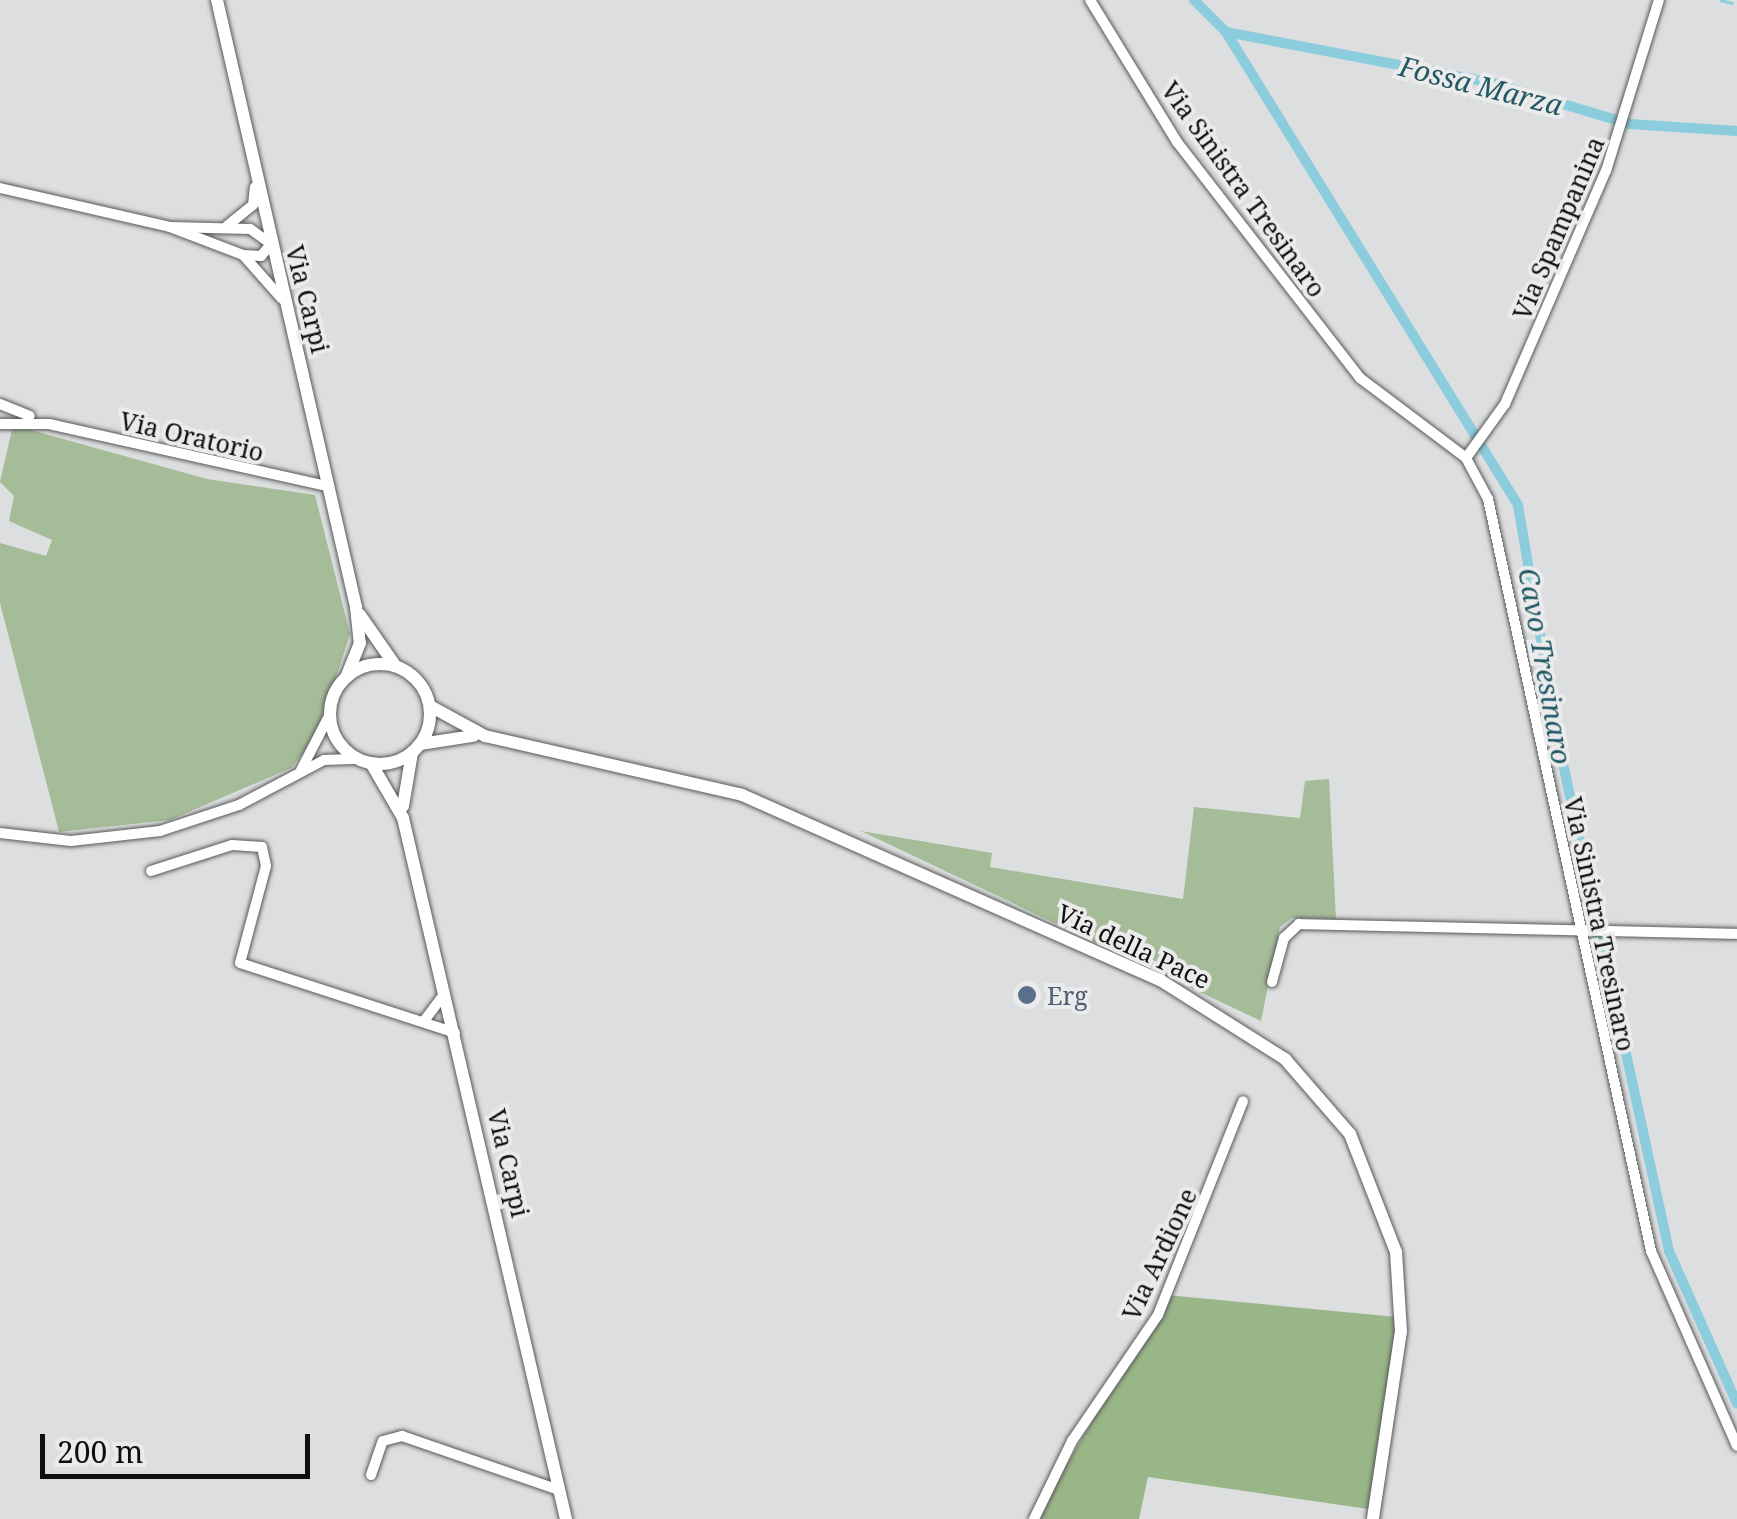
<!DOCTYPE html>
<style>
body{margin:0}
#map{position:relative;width:1737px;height:1519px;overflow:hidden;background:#dddedf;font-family:"Noto Serif",serif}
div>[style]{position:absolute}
.green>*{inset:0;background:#a5bc99}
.forest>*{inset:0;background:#99b689}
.stream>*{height:2.5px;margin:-1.25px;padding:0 1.25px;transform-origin:1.25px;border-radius:1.25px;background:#8bccdd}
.canal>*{height:10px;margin:-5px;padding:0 5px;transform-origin:5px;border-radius:5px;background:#8bccdd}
.roads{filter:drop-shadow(0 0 2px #585959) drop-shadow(0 0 2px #585959)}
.minor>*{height:10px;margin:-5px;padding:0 5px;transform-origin:5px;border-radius:5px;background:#fff}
.major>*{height:12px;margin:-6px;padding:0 6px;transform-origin:6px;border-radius:6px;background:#fff}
.major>.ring{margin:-6px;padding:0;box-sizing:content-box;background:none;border:12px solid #fff;border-radius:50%}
.dots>*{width:28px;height:28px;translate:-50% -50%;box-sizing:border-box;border:5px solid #ebebec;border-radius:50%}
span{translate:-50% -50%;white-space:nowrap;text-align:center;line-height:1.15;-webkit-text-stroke:8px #ebebec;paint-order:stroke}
.street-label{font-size:25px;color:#0f0f10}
.service-label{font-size:25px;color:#4e5e75}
.left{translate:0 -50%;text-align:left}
.water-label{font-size:28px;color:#225765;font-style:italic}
.scale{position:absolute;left:40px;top:1434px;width:270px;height:45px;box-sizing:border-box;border:5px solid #0f0f10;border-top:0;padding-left:12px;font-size:30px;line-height:35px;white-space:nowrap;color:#0f0f10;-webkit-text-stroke:8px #ebebec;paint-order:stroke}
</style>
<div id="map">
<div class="green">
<i style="clip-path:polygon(13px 425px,207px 479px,315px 495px,350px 634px,318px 734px,291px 768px,170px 820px,59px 832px,0 603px,0 543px,46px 556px,52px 540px,9px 521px,14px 496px,0 482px)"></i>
<i style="clip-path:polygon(1329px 779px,1336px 919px,1292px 918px,1280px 927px,1261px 1021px,861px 831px,992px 853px,990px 867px,1183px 899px,1194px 807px,1300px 818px,1305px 781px)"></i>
</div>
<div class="forest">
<i style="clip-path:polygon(1166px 1295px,1397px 1317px,1375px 1510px,1148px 1477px,1139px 1519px,1035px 1519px)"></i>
</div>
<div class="stream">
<i style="left:1721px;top:0;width:11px;rotate:15deg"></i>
</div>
<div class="canal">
<i style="left:1194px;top:0;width:45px;rotate:45deg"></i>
<i style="left:1226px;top:32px;width:556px;rotate:58.31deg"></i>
<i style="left:1518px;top:505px;width:234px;rotate:80.4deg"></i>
<i style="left:1557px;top:736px;width:527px;rotate:77.73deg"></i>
<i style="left:1669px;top:1251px;width:167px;rotate:66deg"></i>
<i style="left:1226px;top:32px;width:272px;rotate:10.8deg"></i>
<i style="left:1493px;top:83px;width:143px;rotate:16.7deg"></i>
<i style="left:1630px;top:124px;width:107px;rotate:3.7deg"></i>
</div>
<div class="roads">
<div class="minor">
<i style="left:1090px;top:0;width:167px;rotate:58.5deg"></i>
<i style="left:1177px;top:142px;width:299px;rotate:52.2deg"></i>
<i style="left:1360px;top:378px;width:133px;rotate:37deg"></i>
<i style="left:1466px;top:458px;width:47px;rotate:61.8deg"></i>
<i style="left:1488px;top:499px;width:769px;rotate:77.77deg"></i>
<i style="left:1651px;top:1251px;width:213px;rotate:66.2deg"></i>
<i style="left:0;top:188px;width:174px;rotate:12.9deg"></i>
<i style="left:170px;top:227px;width:78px;rotate:21deg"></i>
<i style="left:243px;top:255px;width:18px;rotate:3deg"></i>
<i style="left:261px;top:256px;width:16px;rotate:-50deg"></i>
<i style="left:271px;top:244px;width:26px;rotate:-144deg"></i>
<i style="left:250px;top:229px;width:80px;rotate:-178.6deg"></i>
<i style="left:227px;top:226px;width:33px;rotate:-39deg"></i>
<i style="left:253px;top:205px;width:18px;rotate:-84deg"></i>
<i style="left:244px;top:256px;width:57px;rotate:48.5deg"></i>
<i style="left:0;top:404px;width:32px;rotate:22deg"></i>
<i style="left:0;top:424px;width:49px"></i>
<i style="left:49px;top:424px;width:285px;rotate:12.6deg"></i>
<i style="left:1466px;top:458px;width:67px;rotate:-54.2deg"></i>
<i style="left:1505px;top:404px;width:254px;rotate:-66.6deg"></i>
<i style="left:1606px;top:171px;width:179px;rotate:-72.8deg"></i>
<i style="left:301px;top:770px;width:63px;rotate:-62.6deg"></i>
<i style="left:0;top:833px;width:71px;rotate:6.4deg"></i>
<i style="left:71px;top:841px;width:90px;rotate:-6.4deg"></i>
<i style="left:160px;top:831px;width:83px;rotate:-18.2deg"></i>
<i style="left:239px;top:805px;width:96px;rotate:-27.9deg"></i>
<i style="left:324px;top:760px;width:35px;rotate:-2deg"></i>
<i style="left:151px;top:871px;width:85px;rotate:-17.8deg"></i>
<i style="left:232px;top:845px;width:30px;rotate:4deg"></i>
<i style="left:262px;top:847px;width:19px;rotate:78deg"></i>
<i style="left:266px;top:866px;width:100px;rotate:105deg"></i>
<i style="left:240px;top:963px;width:226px;rotate:18deg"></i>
<i style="left:1272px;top:982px;width:46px;rotate:-74.7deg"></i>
<i style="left:1284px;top:938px;width:21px;rotate:-43deg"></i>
<i style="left:1299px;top:924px;width:438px;rotate:1.3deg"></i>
<i style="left:424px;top:1021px;width:34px;rotate:-53deg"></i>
<i style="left:371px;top:1475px;width:36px;rotate:-71deg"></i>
<i style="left:383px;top:1441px;width:20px;rotate:-15deg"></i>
<i style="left:402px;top:1436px;width:166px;rotate:19deg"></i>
<i style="left:1034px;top:1519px;width:87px;rotate:-64deg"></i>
<i style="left:1072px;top:1441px;width:153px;rotate:-55.7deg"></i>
<i style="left:1158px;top:1315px;width:230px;rotate:-68.3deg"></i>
</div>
<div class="major">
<i style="left:217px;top:0;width:623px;rotate:77.1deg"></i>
<i style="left:356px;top:607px;width:36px;rotate:84deg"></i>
<i style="left:360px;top:643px;width:37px;rotate:112deg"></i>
<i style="left:360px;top:615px;width:60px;rotate:55.2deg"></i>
<i class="ring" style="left:330px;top:664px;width:88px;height:88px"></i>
<i style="left:430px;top:706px;width:63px;rotate:28.6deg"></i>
<i style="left:485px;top:736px;width:264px;rotate:12.9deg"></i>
<i style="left:742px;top:795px;width:457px;rotate:23.9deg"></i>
<i style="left:1160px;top:980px;width:148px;rotate:32.3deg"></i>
<i style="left:1285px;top:1059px;width:99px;rotate:49.1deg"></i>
<i style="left:1350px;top:1134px;width:127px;rotate:68.7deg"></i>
<i style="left:1396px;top:1252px;width:79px;rotate:86.4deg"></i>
<i style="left:1401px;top:1331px;width:190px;rotate:98.5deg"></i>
<i style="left:420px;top:744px;width:54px;rotate:-8.6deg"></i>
<i style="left:371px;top:763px;width:64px;rotate:59.8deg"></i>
<i style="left:403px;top:818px;width:720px;rotate:76.91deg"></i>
<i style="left:403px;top:806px;width:54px;rotate:-80.4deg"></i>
</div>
</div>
<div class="dots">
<i style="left:1027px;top:995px;background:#5c6f8a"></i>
</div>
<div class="street-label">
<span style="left:1244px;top:189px;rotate:54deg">Via Sinistra Tresinaro</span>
<span style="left:1558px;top:228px;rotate:-67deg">Via Spampanina</span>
<span style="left:308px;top:299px;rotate:76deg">Via Carpi</span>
<span style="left:192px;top:436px;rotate:13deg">Via Oratorio</span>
<span style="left:1600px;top:924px;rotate:78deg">Via Sinistra Tresinaro</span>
<span style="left:1134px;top:946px;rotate:25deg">Via della Pace</span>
<span style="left:509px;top:1163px;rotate:77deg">Via Carpi</span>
<span style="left:1159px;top:1254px;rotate:-65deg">Via Ardione</span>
</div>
<div class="service-label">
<span class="left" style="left:1047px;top:995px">Erg</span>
</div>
<div class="water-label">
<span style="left:1481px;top:85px;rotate:14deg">Fossa Marza</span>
<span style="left:1546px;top:666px;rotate:80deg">Cavo Tresinaro</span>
</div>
<div class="scale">200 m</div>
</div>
